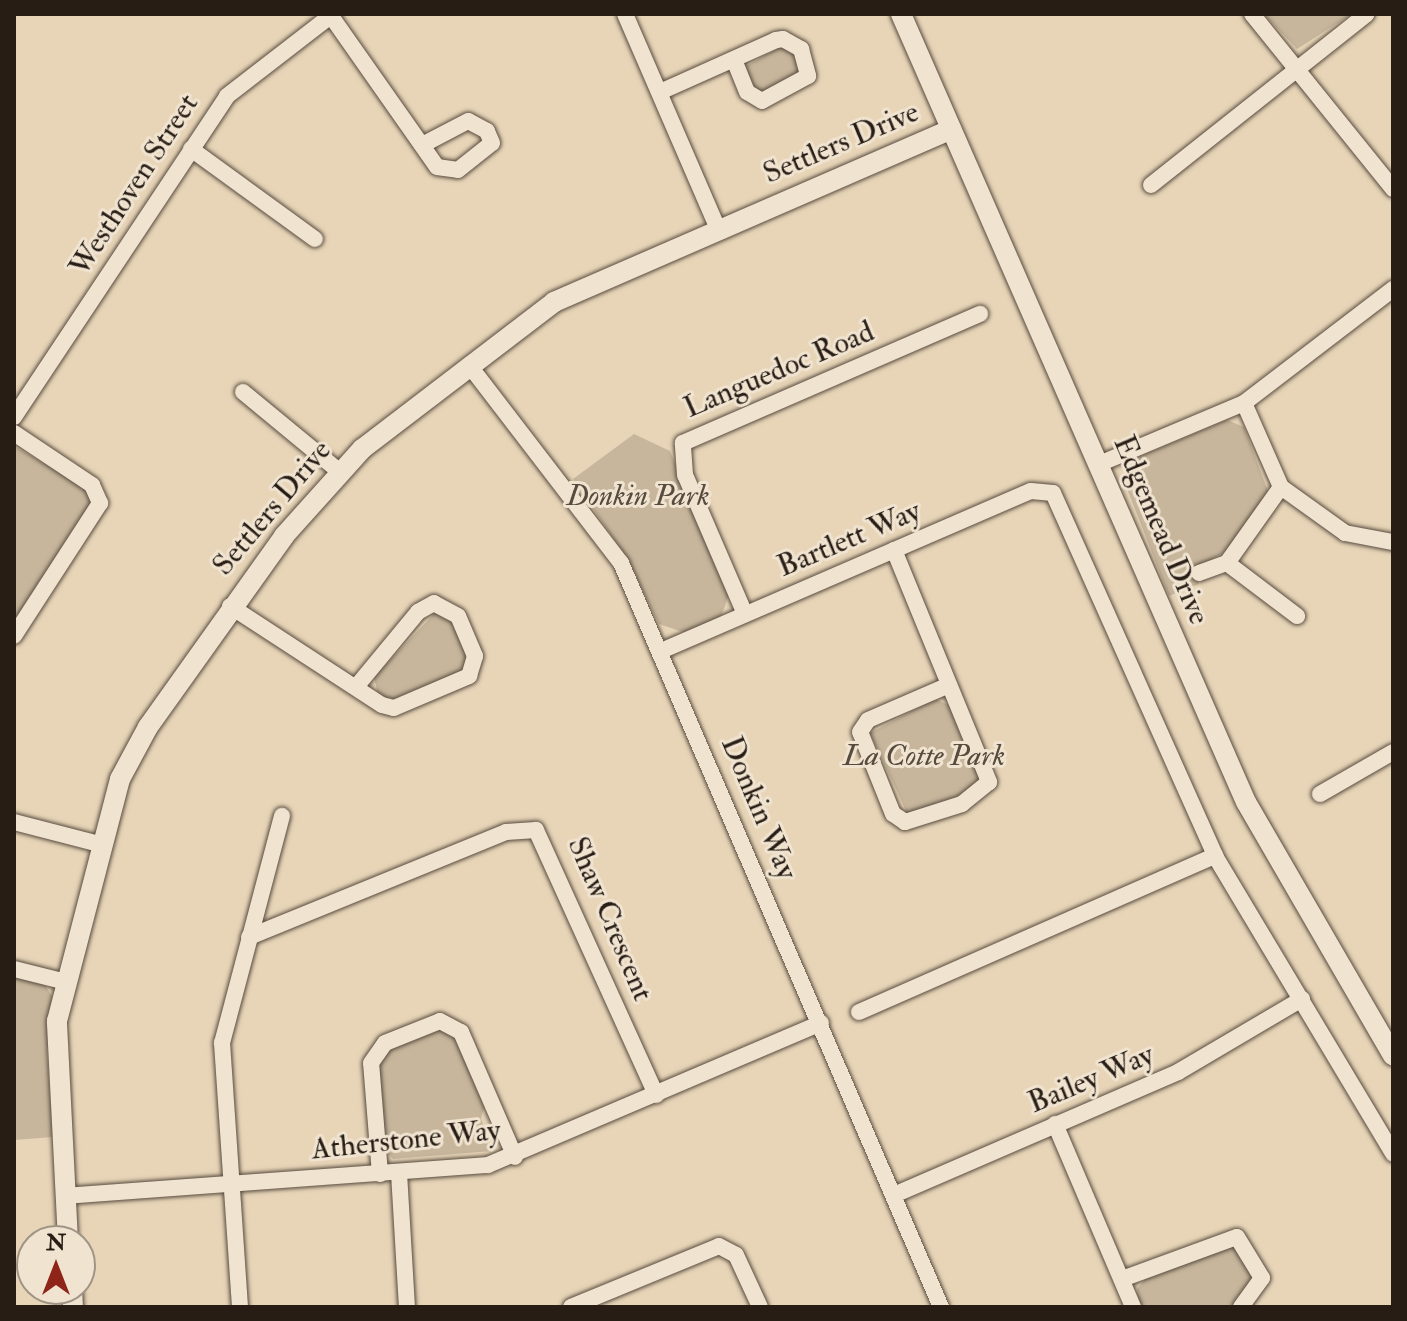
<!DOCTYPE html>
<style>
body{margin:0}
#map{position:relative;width:1407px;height:1321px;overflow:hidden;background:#e8d5b8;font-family:"IM FELL Double Pica",serif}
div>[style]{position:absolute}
.green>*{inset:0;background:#c7b69c}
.roads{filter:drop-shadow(0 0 2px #574b3e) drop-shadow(0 0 2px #574b3e)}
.minor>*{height:16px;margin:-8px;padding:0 8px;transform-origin:8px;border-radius:8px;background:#f0e4d1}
.tertiary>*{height:20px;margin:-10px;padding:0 10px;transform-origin:10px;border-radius:10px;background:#f0e4d1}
span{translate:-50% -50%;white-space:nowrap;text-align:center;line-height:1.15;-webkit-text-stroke:6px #f0e4d1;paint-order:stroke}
.street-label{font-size:30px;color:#271d15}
.park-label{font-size:30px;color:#574b3e;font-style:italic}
.frame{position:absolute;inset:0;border:16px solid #271d15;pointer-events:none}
.north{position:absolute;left:16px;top:1225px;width:80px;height:80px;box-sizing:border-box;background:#f0e4d1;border:2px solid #a09486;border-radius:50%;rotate:0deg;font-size:22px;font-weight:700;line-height:32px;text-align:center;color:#271d15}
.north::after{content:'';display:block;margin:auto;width:28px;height:36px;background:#8f2418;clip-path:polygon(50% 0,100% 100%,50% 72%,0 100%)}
</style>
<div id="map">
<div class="green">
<i style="clip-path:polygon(1264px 14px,1352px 14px,1297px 49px)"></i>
<i style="clip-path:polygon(781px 47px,794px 49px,803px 71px,768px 94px,752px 90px,746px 66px)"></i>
<i style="clip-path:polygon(1227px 420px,1244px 427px,1268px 491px,1228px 550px,1193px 570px,1199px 584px,1169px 596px,1122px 476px,1136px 458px)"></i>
<i style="clip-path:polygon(634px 434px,670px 451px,729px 594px,721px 617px,686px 633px,659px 624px,629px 561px,573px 479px)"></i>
<i style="clip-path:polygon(14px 446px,85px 488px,92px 506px,14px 627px)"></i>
<i style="clip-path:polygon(436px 612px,451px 616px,470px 652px,466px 670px,393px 702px,378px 695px,374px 677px)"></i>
<i style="clip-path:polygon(935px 699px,953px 707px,979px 778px,967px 793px,908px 815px,870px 733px)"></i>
<i style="clip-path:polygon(14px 975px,45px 985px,52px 996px,47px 1052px,53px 1137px,14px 1140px)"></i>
<i style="clip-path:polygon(438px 1026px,452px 1028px,486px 1102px,481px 1118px,492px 1151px,393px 1159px,385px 1150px,377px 1066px,381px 1054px)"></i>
<i style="clip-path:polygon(1234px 1245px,1255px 1279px,1233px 1307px,1139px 1307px,1137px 1289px,1146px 1278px)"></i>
</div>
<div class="roads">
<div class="minor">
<i style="left:625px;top:14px;width:234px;rotate:66.6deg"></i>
<i style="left:1252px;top:14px;width:225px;rotate:51.1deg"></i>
<i style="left:331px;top:16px;width:184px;rotate:54.9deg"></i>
<i style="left:437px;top:167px;width:21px;rotate:8deg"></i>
<i style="left:458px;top:170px;width:43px;rotate:-38.5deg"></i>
<i style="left:492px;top:143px;width:13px;rotate:-113deg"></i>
<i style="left:487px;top:131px;width:21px;rotate:-152deg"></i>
<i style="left:468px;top:121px;width:52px;rotate:152.4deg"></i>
<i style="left:660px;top:92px;width:127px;rotate:-24.1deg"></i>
<i style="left:776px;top:40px;width:7px;rotate:-8deg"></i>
<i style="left:783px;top:39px;width:21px;rotate:29deg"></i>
<i style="left:801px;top:49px;width:28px;rotate:75deg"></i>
<i style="left:808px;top:76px;width:52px;rotate:151.5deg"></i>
<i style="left:762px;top:101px;width:17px;rotate:-149deg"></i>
<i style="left:747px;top:92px;width:35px;rotate:-112deg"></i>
<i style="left:191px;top:149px;width:153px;rotate:36deg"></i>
<i style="left:1151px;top:185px;width:275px;rotate:-38.4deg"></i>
<i style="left:469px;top:365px;width:250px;rotate:52.5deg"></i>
<i style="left:621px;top:563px;width:810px;rotate:66.73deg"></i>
<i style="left:243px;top:392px;width:124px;rotate:39.5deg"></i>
<i style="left:1244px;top:403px;width:92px;rotate:66.2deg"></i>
<i style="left:1281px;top:487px;width:79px;rotate:35.7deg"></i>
<i style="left:1345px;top:533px;width:49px;rotate:10.6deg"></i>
<i style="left:14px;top:417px;width:385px;rotate:-56.4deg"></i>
<i style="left:227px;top:96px;width:134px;rotate:-37.7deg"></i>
<i style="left:14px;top:433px;width:94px;rotate:33.7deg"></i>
<i style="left:92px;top:485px;width:20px;rotate:66deg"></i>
<i style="left:100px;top:503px;width:158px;rotate:122.9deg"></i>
<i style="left:1099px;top:464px;width:157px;rotate:-22.8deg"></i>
<i style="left:1244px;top:403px;width:188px;rotate:-37.4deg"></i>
<i style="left:894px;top:550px;width:251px;rotate:67.7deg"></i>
<i style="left:989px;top:782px;width:35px;rotate:141deg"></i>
<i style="left:962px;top:804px;width:60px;rotate:162.5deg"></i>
<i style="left:905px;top:822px;width:14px;rotate:-146deg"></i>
<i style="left:893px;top:814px;width:88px;rotate:-111.9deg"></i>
<i style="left:860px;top:732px;width:14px;rotate:-56deg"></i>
<i style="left:868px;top:720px;width:88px;rotate:-23.4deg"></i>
<i style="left:1227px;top:563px;width:88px;rotate:37.1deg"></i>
<i style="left:1199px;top:573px;width:30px;rotate:-20deg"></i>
<i style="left:1227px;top:563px;width:93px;rotate:-54.6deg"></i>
<i style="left:230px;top:606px;width:181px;rotate:33.1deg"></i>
<i style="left:382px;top:705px;width:12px;rotate:14deg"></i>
<i style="left:394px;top:708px;width:82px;rotate:-23.1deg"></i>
<i style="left:469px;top:676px;width:21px;rotate:-73deg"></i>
<i style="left:475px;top:656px;width:43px;rotate:-113deg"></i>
<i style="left:458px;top:616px;width:27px;rotate:-152deg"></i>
<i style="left:434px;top:603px;width:18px;rotate:151deg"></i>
<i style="left:418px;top:612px;width:97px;rotate:129.6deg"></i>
<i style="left:745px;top:614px;width:151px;rotate:-113.3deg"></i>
<i style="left:685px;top:475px;width:32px;rotate:-94deg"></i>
<i style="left:683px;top:443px;width:324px;rotate:-23.5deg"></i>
<i style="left:661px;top:651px;width:403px;rotate:-23.4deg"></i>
<i style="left:1031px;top:491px;width:22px;rotate:5deg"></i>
<i style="left:1053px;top:493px;width:398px;rotate:65.9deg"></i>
<i style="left:1215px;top:856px;width:347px;rotate:59.1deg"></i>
<i style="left:1320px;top:794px;width:84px;rotate:-29.9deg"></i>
<i style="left:14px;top:822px;width:92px;rotate:14.5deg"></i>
<i style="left:249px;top:937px;width:278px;rotate:-22.2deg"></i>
<i style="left:506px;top:832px;width:30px;rotate:-4deg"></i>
<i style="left:536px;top:830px;width:291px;rotate:65.6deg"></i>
<i style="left:14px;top:969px;width:54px;rotate:14deg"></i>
<i style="left:859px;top:1012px;width:389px;rotate:-23.7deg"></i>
<i style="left:1055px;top:1124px;width:199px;rotate:66.9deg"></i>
<i style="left:399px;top:1173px;width:134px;rotate:86.6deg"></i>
<i style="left:380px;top:1174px;width:111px;rotate:-94.6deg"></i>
<i style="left:371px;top:1063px;width:24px;rotate:-55deg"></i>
<i style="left:385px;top:1043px;width:59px;rotate:-21.8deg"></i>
<i style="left:440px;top:1021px;width:24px;rotate:28deg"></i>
<i style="left:461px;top:1032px;width:136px;rotate:66.6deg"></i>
<i style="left:894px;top:1195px;width:309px;rotate:-23.4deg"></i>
<i style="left:1178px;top:1072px;width:144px;rotate:-30.5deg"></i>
<i style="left:65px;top:1196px;width:424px;rotate:-4.2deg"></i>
<i style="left:488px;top:1165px;width:362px;rotate:-23.1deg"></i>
<i style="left:1122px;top:1279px;width:122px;rotate:-20.1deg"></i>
<i style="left:1237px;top:1237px;width:48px;rotate:58.6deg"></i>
<i style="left:1262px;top:1278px;width:36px;rotate:126deg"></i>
<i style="left:240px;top:1307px;width:265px;rotate:-93.9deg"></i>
<i style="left:222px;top:1043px;width:235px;rotate:-75.2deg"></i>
<i style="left:571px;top:1307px;width:160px;rotate:-22.4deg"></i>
<i style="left:719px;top:1246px;width:19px;rotate:28deg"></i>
<i style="left:736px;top:1255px;width:57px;rotate:65.2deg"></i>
</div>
<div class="tertiary">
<i style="left:901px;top:14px;width:860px;rotate:66.36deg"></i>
<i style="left:1246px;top:802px;width:293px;rotate:59.9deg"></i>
<i style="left:68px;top:1241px;width:220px;rotate:-92.9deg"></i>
<i style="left:57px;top:1021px;width:250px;rotate:-75.4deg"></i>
<i style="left:120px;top:779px;width:59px;rotate:-61.7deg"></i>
<i style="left:148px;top:727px;width:234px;rotate:-54.5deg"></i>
<i style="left:284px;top:536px;width:117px;rotate:-48.1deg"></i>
<i style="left:362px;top:449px;width:242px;rotate:-37.4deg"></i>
<i style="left:554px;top:302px;width:433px;rotate:-23.5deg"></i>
<i style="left:72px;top:1289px;width:18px;rotate:87deg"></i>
</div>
</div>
<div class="street-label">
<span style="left:841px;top:143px;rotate:-23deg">Settlers Drive</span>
<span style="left:134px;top:185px;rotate:-57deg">Westhoven Street</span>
<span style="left:779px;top:370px;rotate:-23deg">Languedoc Road</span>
<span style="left:272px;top:508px;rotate:-50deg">Settlers Drive</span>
<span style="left:1161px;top:530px;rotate:67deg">Edgemead Drive</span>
<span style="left:849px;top:539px;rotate:-23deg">Bartlett Way</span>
<span style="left:759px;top:808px;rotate:67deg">Donkin Way</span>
<span style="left:610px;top:919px;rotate:67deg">Shaw Crescent</span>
<span style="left:1091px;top:1079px;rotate:-23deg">Bailey Way</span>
<span style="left:406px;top:1140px;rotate:-6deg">Atherstone Way</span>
</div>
<div class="park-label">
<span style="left:638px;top:496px">Donkin Park</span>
<span style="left:924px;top:756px">La Cotte Park</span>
</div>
<div class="frame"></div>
<div class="north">N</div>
</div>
